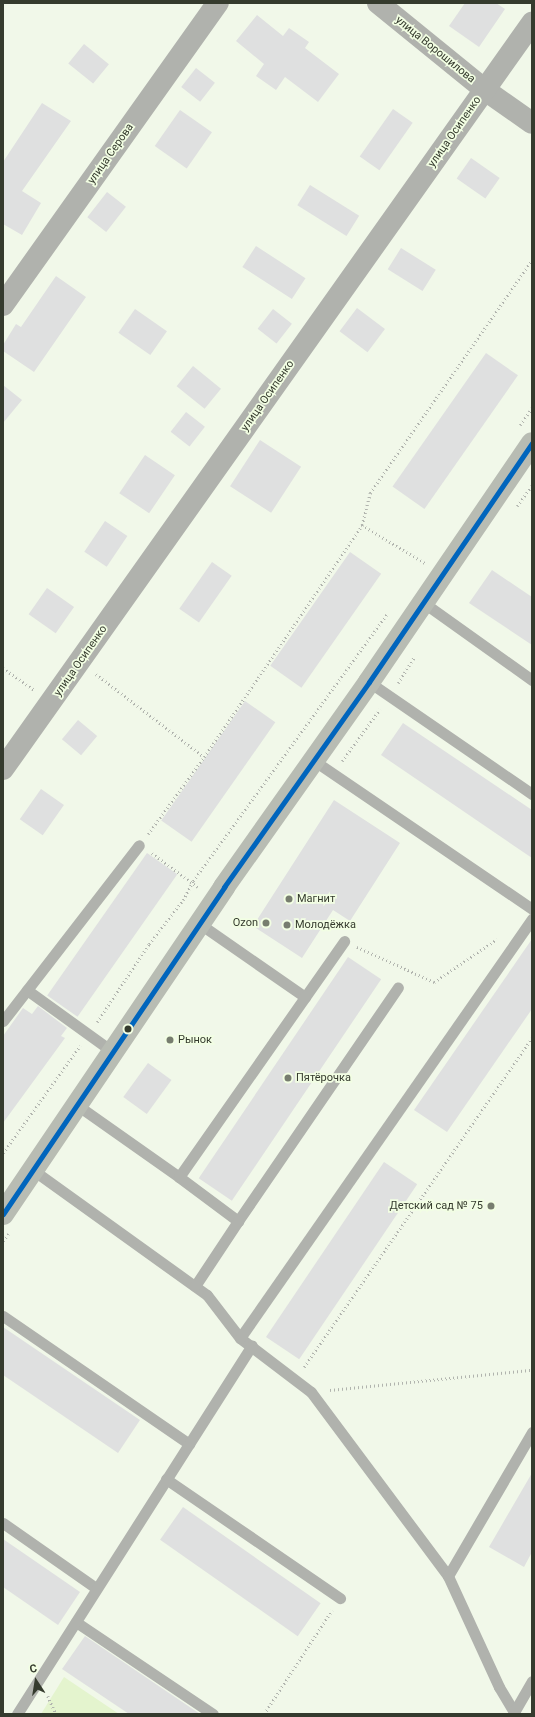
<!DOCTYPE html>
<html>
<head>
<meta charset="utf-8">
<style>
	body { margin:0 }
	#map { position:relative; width:535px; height:1717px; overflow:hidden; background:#f1f8e9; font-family:Roboto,sans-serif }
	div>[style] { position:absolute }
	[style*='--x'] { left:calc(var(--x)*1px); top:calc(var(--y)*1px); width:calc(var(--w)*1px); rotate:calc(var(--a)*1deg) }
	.green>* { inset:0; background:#e4f4ce }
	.building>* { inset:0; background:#dfe0e0; transform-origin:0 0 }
	.path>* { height:2.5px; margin-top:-1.25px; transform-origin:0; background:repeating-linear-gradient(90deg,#b1b4ae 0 1px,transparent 0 4px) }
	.service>* { height:11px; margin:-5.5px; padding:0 5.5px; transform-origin:5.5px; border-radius:5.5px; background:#b0b2ad }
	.minor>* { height:22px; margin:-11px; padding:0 11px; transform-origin:11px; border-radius:11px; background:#b0b2ad }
	.secondary>* { height:22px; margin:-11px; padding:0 11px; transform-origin:11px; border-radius:11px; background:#b8bcb3 }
	.bus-1>* { height:5px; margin:-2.5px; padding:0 2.5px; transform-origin:2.5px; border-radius:2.5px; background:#0065bd }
	.dots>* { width:11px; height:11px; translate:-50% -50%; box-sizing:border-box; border:2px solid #f2fee3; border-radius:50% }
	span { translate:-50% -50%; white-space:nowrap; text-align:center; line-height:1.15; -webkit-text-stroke:3.5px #f2fee3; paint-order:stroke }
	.street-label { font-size:11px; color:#353b2e }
	.poi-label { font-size:11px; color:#353b2e }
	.left { translate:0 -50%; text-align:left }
	.right { translate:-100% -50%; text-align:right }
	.frame { position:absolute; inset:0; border:4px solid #353b2e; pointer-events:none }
	.north { position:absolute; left:16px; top:1661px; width:40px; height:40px; -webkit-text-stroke:3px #f2fee3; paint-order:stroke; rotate:348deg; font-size:11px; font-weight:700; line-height:16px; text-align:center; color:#353b2e }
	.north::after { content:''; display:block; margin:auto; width:14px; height:18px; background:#353b2e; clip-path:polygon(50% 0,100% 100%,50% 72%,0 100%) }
</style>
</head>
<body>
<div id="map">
	<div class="green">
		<i style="clip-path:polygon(64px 1677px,119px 1714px,41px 1714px)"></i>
	</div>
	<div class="building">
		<i style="clip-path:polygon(465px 3px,496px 3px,505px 9px,479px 47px,449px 26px)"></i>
		<i style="clip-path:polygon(257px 15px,283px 36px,289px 28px,309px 42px,305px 48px,339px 74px,318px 102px,285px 77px,276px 90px,256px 76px,264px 64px,236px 41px)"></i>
		<i style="left:84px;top:44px;width:32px;height:25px;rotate:39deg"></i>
		<i style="left:196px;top:68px;width:24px;height:24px;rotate:38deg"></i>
		<i style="clip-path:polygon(42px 103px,71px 121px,22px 191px,41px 203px,22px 235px,3px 224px,3px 162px)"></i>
		<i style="left:393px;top:109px;width:24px;height:58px;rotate:35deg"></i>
		<i style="left:180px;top:110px;width:39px;height:44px;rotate:35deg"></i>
		<i style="left:471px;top:158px;width:35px;height:25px;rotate:35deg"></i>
		<i style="left:310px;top:185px;width:58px;height:24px;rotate:32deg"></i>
		<i style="left:107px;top:192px;width:24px;height:32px;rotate:38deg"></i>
		<i style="left:256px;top:246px;width:59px;height:25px;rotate:33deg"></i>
		<i style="left:401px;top:248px;width:41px;height:25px;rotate:32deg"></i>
		<i style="clip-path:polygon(56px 276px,86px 297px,34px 372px,3px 351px,3px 345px,16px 324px,21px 327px)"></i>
		<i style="left:357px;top:308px;width:35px;height:29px;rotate:37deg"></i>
		<i style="left:135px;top:309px;width:39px;height:29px;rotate:35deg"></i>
		<i style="left:273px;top:309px;width:24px;height:25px;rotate:38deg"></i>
		<i style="left:486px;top:353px;width:39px;height:163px;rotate:35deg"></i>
		<i style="left:193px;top:366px;width:36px;height:26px;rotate:39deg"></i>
		<i style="clip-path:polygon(3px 385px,22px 400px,3px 423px)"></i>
		<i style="left:186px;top:412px;width:24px;height:25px;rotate:38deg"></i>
		<i style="left:260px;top:440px;width:49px;height:55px;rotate:33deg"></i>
		<i style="left:145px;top:455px;width:36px;height:46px;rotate:34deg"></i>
		<i style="left:105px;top:521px;width:27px;height:37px;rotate:34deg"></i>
		<i style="left:350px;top:552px;width:38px;height:139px;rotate:35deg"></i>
		<i style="left:212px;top:562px;width:24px;height:57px;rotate:35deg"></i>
		<i style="clip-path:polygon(492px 570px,532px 597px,532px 645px,469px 603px)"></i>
		<i style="left:47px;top:588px;width:33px;height:32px;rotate:35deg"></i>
		<i style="left:245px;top:701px;width:37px;height:146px;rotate:35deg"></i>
		<i style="left:78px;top:720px;width:25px;height:25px;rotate:40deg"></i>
		<i style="clip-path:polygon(403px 723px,532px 810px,532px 858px,381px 755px)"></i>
		<i style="left:41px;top:789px;width:28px;height:37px;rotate:35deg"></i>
		<i style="clip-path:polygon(334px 800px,400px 843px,350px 921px,333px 910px,302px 958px,253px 926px)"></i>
		<i style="left:147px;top:853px;width:37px;height:174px;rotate:35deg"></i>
		<i style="clip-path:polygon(532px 939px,532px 1009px,447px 1132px,414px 1110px)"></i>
		<i style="left:348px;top:957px;width:40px;height:267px;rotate:34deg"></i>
		<i style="clip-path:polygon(38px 1006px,67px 1028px,61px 1036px,65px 1038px,3px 1123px,3px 1036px,23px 1008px,32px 1014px)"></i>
		<i style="left:148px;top:1063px;width:29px;height:42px;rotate:36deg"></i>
		<i style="left:384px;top:1162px;width:40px;height:211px;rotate:34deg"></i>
		<i style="clip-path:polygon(3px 1327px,140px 1420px,118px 1453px,3px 1375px)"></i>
		<i style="clip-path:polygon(532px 1473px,532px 1552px,524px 1567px,489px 1547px)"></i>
		<i style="left:183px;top:1507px;width:168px;height:40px;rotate:35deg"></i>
		<i style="clip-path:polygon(3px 1539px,80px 1592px,58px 1625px,3px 1587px)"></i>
		<i style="clip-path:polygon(85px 1636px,200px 1714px,129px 1714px,62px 1669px)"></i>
	</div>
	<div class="path">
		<i style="--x:520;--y:425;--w:21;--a:-55"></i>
		<i style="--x:517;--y:506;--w:26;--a:-54"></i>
		<i style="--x:362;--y:525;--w:74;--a:31.1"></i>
		<i style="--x:3;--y:668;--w:38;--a:35"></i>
		<i style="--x:96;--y:674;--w:136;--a:37.5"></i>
		<i style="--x:398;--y:683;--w:31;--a:-58"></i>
		<i style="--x:342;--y:761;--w:64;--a:-53.8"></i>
		<i style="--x:148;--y:834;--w:95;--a:-54"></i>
		<i style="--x:204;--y:757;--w:281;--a:-55.7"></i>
		<i style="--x:362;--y:525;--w:33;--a:-76"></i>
		<i style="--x:370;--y:493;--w:284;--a:-55.2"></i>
		<i style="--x:152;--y:853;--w:57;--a:36.5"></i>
		<i style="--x:357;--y:947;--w:85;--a:24.4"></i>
		<i style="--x:434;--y:982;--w:76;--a:-34.3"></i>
		<i style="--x:97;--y:1022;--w:94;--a:-56.3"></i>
		<i style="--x:149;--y:944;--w:56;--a:-52.3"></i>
		<i style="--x:183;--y:900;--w:21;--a:-62"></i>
		<i style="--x:193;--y:881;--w:331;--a:-54"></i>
		<i style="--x:3;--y:1153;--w:132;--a:-54.3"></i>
		<i style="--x:3;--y:1241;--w:9;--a:-54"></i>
		<i style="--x:304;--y:1367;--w:400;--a:-55.3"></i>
		<i style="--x:330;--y:1390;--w:203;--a:-5.7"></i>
		<i style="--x:48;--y:1696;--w:20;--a:66"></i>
		<i style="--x:264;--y:1714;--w:124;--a:-56.8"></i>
	</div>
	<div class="service">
		<i style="--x:424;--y:603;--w:133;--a:35.5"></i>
		<i style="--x:369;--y:682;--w:198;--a:34.5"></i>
		<i style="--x:313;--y:760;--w:265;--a:34.2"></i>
		<i style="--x:200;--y:924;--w:128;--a:34.8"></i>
		<i style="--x:27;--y:990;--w:106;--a:35.8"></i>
		<i style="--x:3;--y:1021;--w:222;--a:-52.3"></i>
		<i style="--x:77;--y:1105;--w:125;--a:35.2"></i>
		<i style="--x:179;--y:1177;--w:288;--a:-55"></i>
		<i style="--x:33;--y:1170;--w:214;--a:35.7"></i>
		<i style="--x:207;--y:1295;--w:54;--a:52.5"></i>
		<i style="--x:240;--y:1338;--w:89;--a:37.3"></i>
		<i style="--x:311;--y:1392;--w:229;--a:53.3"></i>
		<i style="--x:448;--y:1576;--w:122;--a:65.3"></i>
		<i style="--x:499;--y:1687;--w:31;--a:59"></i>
		<i style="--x:179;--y:1177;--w:74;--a:36.7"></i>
		<i style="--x:238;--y:1221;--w:283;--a:-55.6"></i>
		<i style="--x:195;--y:1286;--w:78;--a:-56.5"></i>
		<i style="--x:3;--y:1316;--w:226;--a:34.5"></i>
		<i style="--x:240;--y:1338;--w:511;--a:-55.13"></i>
		<i style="--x:166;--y:1479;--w:211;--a:34.4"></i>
		<i style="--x:3;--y:1523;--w:113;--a:35"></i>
		<i style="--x:448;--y:1576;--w:167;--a:-59.7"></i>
		<i style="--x:76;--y:1622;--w:165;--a:33.9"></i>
		<i style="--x:17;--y:1714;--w:437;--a:-57.5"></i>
		<i style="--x:513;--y:1714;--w:38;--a:-60"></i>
	</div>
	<div class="minor">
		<i style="--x:378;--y:3;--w:138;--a:39.1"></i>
		<i style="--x:485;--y:90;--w:57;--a:35.1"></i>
		<i style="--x:3;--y:305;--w:371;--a:-54.6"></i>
		<i style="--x:3;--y:769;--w:915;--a:-54.66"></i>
	</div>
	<div class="secondary">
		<i style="--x:3;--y:1214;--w:395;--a:-55.9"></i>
		<i style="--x:224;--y:887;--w:251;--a:-54.7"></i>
		<i style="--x:369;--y:682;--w:289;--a:-55.7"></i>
	</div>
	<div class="bus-1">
		<i style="--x:3;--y:1214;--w:395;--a:-55.9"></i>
		<i style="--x:224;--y:887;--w:251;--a:-54.7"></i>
		<i style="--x:369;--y:682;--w:289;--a:-55.7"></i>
	</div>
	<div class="dots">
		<i style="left:289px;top:899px;background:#777d6f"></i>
		<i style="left:266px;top:923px;background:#777d6f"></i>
		<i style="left:287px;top:925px;background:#777d6f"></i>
		<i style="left:128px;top:1029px;background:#353b2e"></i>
		<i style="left:170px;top:1040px;background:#777d6f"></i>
		<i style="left:288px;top:1078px;background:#777d6f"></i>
		<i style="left:491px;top:1206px;background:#777d6f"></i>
	</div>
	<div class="street-label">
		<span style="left:435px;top:50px;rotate:39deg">улица Ворошилова</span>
		<span style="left:455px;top:132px;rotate:-55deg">улица Осипенко</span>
		<span style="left:111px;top:154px;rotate:-55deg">улица Серова</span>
		<span style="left:268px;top:396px;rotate:-55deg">улица Осипенко</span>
		<span style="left:81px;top:661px;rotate:-55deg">улица Осипенко</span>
	</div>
	<div class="poi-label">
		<span class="left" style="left:297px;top:899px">Магнит</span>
		<span class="right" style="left:258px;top:923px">Ozon</span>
		<span class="left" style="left:295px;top:925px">Молодёжка</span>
		<span class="left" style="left:178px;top:1040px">Рынок</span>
		<span class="left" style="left:296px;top:1078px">Пятёрочка</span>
		<span class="right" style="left:483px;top:1206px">Детский сад № 75</span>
	</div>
	<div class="frame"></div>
	<div class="north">С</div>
</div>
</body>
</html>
